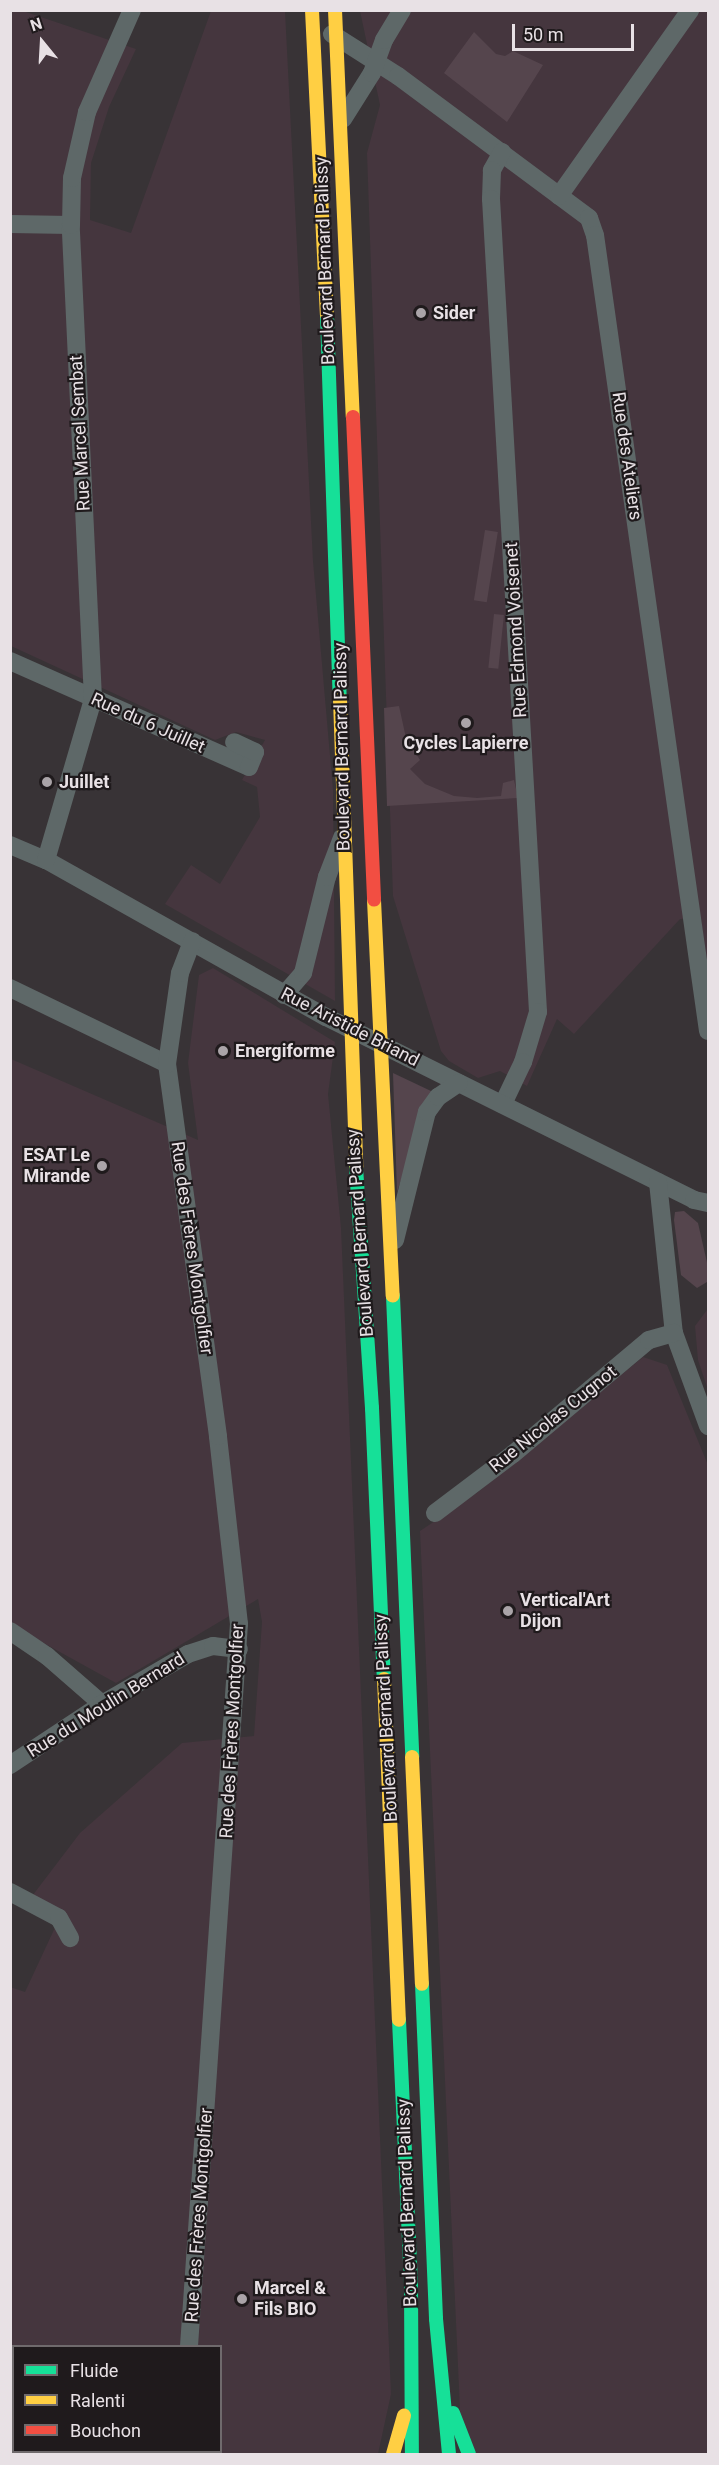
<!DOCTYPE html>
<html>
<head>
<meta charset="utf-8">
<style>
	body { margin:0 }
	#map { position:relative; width:719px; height:2465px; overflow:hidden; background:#383336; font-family:Roboto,sans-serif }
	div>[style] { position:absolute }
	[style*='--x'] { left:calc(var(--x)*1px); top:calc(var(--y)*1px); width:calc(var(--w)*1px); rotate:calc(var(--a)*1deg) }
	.built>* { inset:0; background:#45363e }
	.green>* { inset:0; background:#55454d; transform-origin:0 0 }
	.street>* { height:18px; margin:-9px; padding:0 9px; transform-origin:9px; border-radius:9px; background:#5e6868 }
	.fast>* { height:14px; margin:-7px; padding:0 7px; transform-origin:7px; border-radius:7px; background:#16e098 }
	.slow>* { height:14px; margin:-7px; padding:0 7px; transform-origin:7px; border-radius:7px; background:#ffcf43 }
	.jam>* { height:14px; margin:-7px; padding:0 7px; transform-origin:7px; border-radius:7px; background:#f24e42 }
	.dots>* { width:16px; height:16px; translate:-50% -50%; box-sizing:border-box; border:3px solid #1f1a1c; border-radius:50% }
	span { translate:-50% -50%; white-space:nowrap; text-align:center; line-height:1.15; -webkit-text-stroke:4.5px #1f1a1c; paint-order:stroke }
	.street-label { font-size:18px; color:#e8e1e5 }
	.poi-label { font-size:18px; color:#e8e1e5; font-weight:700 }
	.left { translate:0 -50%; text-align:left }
	.right { translate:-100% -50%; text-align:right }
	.frame { position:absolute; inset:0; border:12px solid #e8e1e5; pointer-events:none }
	.legend { position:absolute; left:12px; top:2345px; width:210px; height:108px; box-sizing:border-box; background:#1f1a1c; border:2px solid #6f6a6c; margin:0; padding:8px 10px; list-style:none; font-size:18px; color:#e8e1e5 }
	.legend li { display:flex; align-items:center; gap:12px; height:30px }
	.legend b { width:30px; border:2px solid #6f6a6c }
	.north { position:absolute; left:12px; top:12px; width:60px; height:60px; -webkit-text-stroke:4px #1f1a1c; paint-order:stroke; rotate:342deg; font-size:16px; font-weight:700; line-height:24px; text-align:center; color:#e8e1e5 }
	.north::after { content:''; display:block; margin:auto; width:21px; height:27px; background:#e8e1e5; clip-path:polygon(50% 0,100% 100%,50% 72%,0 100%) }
	.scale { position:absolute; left:512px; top:24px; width:122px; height:27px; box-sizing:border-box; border:3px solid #e8e1e5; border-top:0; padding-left:8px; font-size:18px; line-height:21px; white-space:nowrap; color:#e8e1e5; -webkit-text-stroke:4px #1f1a1c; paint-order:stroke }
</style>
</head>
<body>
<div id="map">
	<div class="built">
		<i style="clip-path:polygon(11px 11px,23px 11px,136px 49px,109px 107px,91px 163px,90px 220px,131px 233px,211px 11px,285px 11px,313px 561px,333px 790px,335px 1001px,165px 904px,191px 865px,220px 884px,260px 817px,257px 787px,242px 780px,265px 740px,236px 732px,215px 740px,11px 646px)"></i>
		<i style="clip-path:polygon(360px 11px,708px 11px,708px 977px,701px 918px,680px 919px,574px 1034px,557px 1019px,527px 1086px,500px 1071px,478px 1078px,449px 1061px,441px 1051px,393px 896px,367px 153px,380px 105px)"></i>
		<i style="clip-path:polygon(evenodd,213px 968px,335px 1042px,328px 1094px,341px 1228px,391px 2394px,378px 2454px,11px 2454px,10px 1987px,25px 1992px,58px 1921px,26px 1904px,80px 1833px,182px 1743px,254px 1736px,262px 1622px,258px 1599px,116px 1683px,11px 1625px,11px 1059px,198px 1140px,188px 1063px,199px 975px,213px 968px,14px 2346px,220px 2346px,220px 2452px,14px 2452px,14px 2346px)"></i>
		<i style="clip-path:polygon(707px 1310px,708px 1311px,708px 1390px,698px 1360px,695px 1326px)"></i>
		<i style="clip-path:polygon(643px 1357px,667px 1365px,708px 1465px,708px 2454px,462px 2454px,420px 1531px,478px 1492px)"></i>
	</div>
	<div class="green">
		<i style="clip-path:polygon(474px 32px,496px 54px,505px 56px,513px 51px,543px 65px,507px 122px,444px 73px)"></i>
		<i style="left:485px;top:530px;width:13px;height:71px;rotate:9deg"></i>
		<i style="left:494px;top:614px;width:10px;height:54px;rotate:6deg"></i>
		<i style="clip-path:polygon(399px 706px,406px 738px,420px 760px,410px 769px,425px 784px,454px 796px,477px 798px,501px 796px,503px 783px,514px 780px,518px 798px,387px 806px,384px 708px)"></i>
		<i style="clip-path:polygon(393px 1073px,431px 1091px,397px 1192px)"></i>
		<i style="clip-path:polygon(684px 1211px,698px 1223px,708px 1267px,707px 1282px,697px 1288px,681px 1275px,674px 1220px,675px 1212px)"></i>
	</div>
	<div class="street">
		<i style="--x:332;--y:34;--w:78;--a:32.5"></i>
		<i style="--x:398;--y:76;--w:238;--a:36.6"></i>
		<i style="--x:589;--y:218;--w:18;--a:71"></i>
		<i style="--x:595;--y:235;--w:804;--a:81.92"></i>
		<i style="--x:343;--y:119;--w:54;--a:-57.8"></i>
		<i style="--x:372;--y:73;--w:35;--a:-70"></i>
		<i style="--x:384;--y:40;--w:35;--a:-59"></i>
		<i style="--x:502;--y:152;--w:21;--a:119"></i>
		<i style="--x:492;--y:170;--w:29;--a:92"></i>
		<i style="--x:491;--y:199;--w:814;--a:86.69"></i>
		<i style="--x:538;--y:1012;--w:52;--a:106.7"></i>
		<i style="--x:523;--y:1062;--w:47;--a:115.5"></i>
		<i style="--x:559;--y:196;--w:228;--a:-54.8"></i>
		<i style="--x:10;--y:224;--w:61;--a:0.9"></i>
		<i style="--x:10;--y:661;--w:261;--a:23.9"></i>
		<i style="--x:249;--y:767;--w:16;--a:-68"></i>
		<i style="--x:255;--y:752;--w:23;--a:-155"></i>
		<i style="--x:10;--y:845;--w:39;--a:23"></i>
		<i style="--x:46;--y:860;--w:321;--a:29.3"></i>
		<i style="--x:326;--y:1017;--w:411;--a:26.4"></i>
		<i style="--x:694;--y:1200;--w:14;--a:12"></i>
		<i style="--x:46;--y:860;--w:168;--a:-73.7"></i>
		<i style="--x:93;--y:699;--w:475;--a:-92.7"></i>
		<i style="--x:71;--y:225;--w:47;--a:-88.8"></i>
		<i style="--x:72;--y:178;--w:68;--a:-77.2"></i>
		<i style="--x:87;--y:112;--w:111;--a:-66.2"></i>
		<i style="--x:10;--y:988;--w:174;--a:25.8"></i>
		<i style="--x:284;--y:995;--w:29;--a:-49"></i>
		<i style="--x:303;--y:973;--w:99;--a:-76"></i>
		<i style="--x:327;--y:877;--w:42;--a:-69"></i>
		<i style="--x:658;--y:1182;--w:152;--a:84"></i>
		<i style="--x:674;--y:1333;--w:99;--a:69.9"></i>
		<i style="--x:395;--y:1240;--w:132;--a:-76"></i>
		<i style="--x:427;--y:1112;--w:19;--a:-54"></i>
		<i style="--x:438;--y:1097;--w:25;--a:-34"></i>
		<i style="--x:435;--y:1513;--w:98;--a:-37.1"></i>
		<i style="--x:513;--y:1454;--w:177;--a:-40"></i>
		<i style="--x:649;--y:1340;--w:26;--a:-16"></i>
		<i style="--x:10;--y:1631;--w:45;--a:34"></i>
		<i style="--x:47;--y:1656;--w:73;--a:41.1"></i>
		<i style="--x:10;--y:1765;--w:110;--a:-33.5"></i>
		<i style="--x:102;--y:1704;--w:99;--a:-30.2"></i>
		<i style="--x:188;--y:1654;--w:26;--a:-18"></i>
		<i style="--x:213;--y:1646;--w:26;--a:7"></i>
		<i style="--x:10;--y:1892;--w:55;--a:28"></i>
		<i style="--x:59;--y:1918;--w:23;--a:61"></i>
		<i style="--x:189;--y:2346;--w:724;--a:-86.04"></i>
		<i style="--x:239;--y:1624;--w:189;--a:-96.4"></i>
		<i style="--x:218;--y:1436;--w:375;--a:-97.8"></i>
		<i style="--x:167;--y:1064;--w:92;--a:-81.9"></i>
		<i style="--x:180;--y:973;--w:34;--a:-69"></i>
		<i style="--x:181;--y:2454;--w:2;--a:-90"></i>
	</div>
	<div class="fast">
		<i style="--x:327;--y:315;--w:384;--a:88.1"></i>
		<i style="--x:356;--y:1167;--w:242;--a:86.2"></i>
		<i style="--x:372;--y:1408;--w:271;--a:87.5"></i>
		<i style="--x:393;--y:1296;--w:461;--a:87.6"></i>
		<i style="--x:422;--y:1984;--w:335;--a:87.6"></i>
		<i style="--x:436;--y:2319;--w:136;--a:84.5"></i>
		<i style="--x:399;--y:2020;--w:266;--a:87.4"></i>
		<i style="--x:411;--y:2286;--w:168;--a:89.7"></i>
		<i style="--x:453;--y:2413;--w:44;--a:68.7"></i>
	</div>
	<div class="slow">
		<i style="--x:312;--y:10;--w:305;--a:87.2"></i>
		<i style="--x:335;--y:10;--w:407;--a:87.5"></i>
		<i style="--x:340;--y:699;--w:468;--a:88"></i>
		<i style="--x:374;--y:900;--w:396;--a:87.3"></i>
		<i style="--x:384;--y:1679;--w:341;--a:87.5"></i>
		<i style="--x:412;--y:1757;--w:227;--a:87.5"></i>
		<i style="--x:393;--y:2454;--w:40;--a:-74"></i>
	</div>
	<div class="jam">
		<i style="--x:353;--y:417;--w:483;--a:87.5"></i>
	</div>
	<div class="dots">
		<i style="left:421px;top:313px;background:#aaa4a8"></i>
		<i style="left:466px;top:723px;background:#aaa4a8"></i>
		<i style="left:47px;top:782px;background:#aaa4a8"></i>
		<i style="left:223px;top:1051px;background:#aaa4a8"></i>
		<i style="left:102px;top:1166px;background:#aaa4a8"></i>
		<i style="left:508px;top:1611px;background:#aaa4a8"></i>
		<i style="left:242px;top:2299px;background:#aaa4a8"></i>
	</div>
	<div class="street-label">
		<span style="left:325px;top:261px;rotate:-92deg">Boulevard Bernard Palissy</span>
		<span style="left:80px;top:433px;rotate:-93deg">Rue Marcel Sembat</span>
		<span style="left:627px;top:456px;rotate:82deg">Rue des Ateliers</span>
		<span style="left:516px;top:630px;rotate:-93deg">Rue Edmond Voisenet</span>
		<span style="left:148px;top:723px;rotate:24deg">Rue du 6 Juillet</span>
		<span style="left:342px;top:747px;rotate:-91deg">Boulevard Bernard Palissy</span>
		<span style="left:350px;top:1027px;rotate:27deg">Rue Aristide Briand</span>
		<span style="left:360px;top:1233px;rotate:-94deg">Boulevard Bernard Palissy</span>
		<span style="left:192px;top:1248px;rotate:82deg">Rue des Frères Montgolfier</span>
		<span style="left:553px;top:1419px;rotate:-39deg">Rue Nicolas Cugnot</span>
		<span style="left:106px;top:1705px;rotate:-32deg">Rue du Moulin Bernard</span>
		<span style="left:386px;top:1718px;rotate:-93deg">Boulevard Bernard Palissy</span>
		<span style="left:232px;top:1731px;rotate:-87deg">Rue des Frères Montgolfier</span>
		<span style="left:407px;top:2203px;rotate:-92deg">Boulevard Bernard Palissy</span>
		<span style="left:199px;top:2215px;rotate:-86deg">Rue des Frères Montgolfier</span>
	</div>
	<div class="poi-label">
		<span class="left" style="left:433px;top:313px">Sider</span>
		<span style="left:466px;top:743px">Cycles Lapierre</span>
		<span class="left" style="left:59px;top:782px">Juillet</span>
		<span class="left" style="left:235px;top:1051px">Energiforme</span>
		<span class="right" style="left:90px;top:1166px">ESAT Le<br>Mirande</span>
		<span class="left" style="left:520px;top:1611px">Vertical'Art<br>Dijon</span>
		<span class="left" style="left:254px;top:2299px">Marcel &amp;<br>Fils BIO</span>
	</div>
	<div class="frame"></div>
	<ul class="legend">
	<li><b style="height:8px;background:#16e098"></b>Fluide</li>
	<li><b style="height:8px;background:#ffcf43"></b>Ralenti</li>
	<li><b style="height:8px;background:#f24e42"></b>Bouchon</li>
	</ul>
	<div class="north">N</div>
	<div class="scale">50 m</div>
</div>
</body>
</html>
